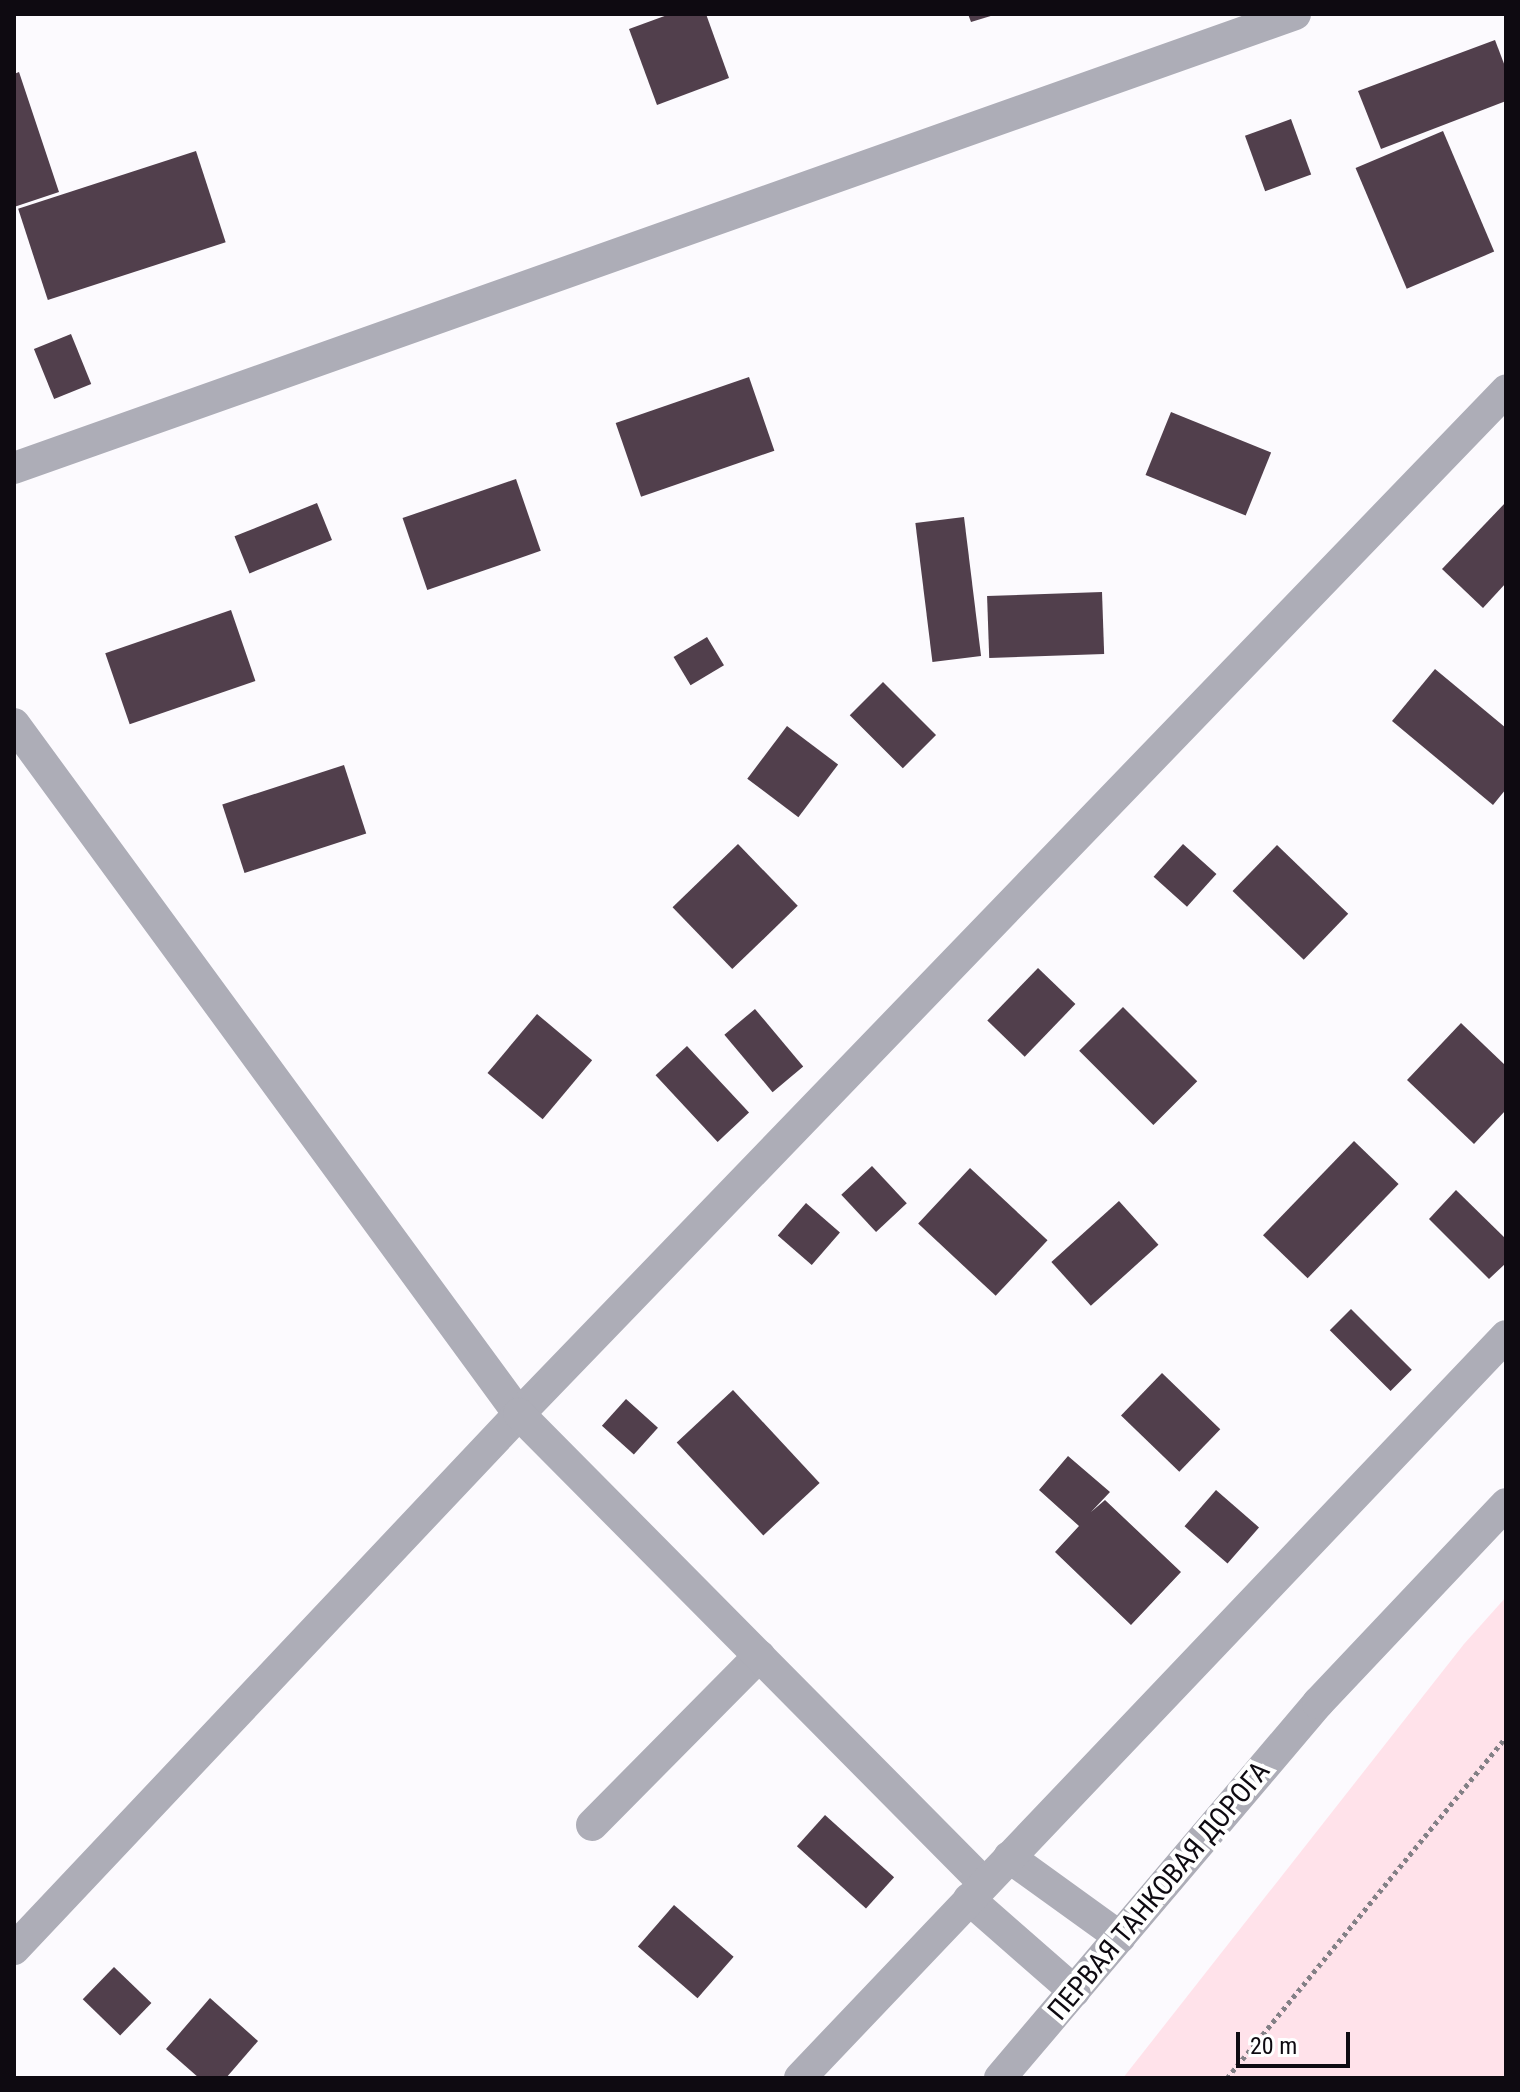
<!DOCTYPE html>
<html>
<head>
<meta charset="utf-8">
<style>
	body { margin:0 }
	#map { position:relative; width:1520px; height:2092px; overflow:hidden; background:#fcfafe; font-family:"Roboto Condensed",sans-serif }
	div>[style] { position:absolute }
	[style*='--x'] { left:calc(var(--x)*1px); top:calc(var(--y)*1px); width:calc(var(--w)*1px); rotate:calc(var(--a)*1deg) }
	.green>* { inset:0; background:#ffe2ea }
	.building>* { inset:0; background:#513f4c; transform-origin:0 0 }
	.path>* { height:5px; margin-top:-2.5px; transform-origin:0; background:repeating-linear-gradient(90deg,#838086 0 4px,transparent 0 8px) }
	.street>* { height:32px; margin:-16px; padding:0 16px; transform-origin:16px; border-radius:16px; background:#adadb7 }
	span { translate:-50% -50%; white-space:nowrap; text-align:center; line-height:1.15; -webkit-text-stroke:8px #fff; paint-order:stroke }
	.street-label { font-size:28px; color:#0e0a11 }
	.frame { position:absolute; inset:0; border:16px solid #0e0a11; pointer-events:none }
	.scale { position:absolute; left:1236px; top:2032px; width:114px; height:36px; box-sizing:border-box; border:4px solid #0e0a11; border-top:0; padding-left:10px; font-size:24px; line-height:28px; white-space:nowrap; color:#0e0a11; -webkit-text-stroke:6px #fff; paint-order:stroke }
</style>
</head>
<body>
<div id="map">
	<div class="green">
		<i style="clip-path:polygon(1506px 1597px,1506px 2078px,1123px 2078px,1464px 1644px)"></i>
	</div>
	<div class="building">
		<i style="clip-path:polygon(670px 14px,706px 14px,729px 78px,657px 105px,629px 29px)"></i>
		<i style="clip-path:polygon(968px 14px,994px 14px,994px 15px,971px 22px)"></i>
		<i style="clip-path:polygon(1495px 40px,1506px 69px,1506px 101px,1381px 149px,1358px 91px)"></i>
		<i style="clip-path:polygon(19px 72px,59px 192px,14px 207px,14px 74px)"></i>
		<i style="left:1291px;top:119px;width:59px;height:49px;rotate:70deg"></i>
		<i style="left:1443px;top:131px;width:131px;height:95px;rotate:67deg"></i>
		<i style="left:196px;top:151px;width:96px;height:187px;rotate:72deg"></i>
		<i style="left:71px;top:334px;width:54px;height:40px;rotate:68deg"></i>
		<i style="left:749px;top:377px;width:78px;height:141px;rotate:71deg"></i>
		<i style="left:1171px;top:412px;width:108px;height:68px;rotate:22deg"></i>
		<i style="left:516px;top:479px;width:76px;height:120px;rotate:71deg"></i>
		<i style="clip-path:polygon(1506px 502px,1506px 583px,1483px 608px,1442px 569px)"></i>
		<i style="left:317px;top:503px;width:40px;height:89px;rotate:68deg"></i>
		<i style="left:964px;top:517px;width:140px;height:49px;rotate:83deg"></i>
		<i style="left:1102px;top:592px;width:62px;height:115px;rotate:88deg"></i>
		<i style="left:231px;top:610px;width:75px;height:133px;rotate:71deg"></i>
		<i style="left:707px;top:637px;width:33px;height:39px;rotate:59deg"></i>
		<i style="clip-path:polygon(1435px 669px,1506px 728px,1506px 789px,1493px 805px,1392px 721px)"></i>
		<i style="left:883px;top:682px;width:75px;height:47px;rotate:45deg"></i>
		<i style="left:787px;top:726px;width:64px;height:66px;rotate:37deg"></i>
		<i style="left:344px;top:765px;width:72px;height:128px;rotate:72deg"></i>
		<i style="left:738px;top:844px;width:86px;height:91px;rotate:46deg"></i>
		<i style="left:1183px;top:844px;width:45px;height:44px;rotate:42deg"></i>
		<i style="left:1277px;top:845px;width:99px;height:64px;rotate:44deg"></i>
		<i style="left:1038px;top:968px;width:52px;height:73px;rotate:44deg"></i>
		<i style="left:1123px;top:1007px;width:105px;height:62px;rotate:45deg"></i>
		<i style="left:755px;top:1009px;width:75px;height:40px;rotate:50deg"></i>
		<i style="left:537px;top:1014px;width:72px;height:77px;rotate:40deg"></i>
		<i style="clip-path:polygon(1461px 1023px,1506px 1066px,1506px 1110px,1474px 1144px,1407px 1080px)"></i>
		<i style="left:687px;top:1046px;width:91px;height:43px;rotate:47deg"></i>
		<i style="left:1354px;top:1141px;width:62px;height:131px;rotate:44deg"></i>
		<i style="left:872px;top:1166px;width:51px;height:42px;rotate:47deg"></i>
		<i style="left:970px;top:1168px;width:106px;height:76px;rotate:43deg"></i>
		<i style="clip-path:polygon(1456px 1190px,1506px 1239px,1506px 1263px,1489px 1279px,1429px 1219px)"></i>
		<i style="left:1119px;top:1201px;width:59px;height:91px;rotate:48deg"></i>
		<i style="left:806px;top:1203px;width:45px;height:43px;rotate:41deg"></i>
		<i style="left:1351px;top:1309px;width:86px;height:30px;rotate:45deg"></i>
		<i style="left:1162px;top:1373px;width:81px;height:59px;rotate:44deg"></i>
		<i style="left:733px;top:1390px;width:127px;height:77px;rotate:47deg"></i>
		<i style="left:626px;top:1399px;width:43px;height:36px;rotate:42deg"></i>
		<i style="clip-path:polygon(1068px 1456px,1110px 1492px,1091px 1512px,1105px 1500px,1181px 1572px,1131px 1625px,1055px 1552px,1079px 1526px,1039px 1490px)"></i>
		<i style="left:1216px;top:1490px;width:57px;height:48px;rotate:41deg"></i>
		<i style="left:825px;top:1815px;width:93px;height:42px;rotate:42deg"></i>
		<i style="left:674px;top:1905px;width:79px;height:55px;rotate:41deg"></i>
		<i style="left:114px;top:1967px;width:52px;height:45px;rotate:44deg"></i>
		<i style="clip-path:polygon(210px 1998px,258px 2041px,226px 2078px,199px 2078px,166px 2049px)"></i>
	</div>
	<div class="path">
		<i style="--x:1227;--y:2078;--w:441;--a:-50.7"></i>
	</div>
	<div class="street">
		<i style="--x:14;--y:468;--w:1359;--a:-19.51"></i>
		<i style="--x:14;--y:724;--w:855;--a:53.8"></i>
		<i style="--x:519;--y:1414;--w:1422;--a:-46.03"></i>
		<i style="--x:592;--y:1825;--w:238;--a:-45.3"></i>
		<i style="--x:1009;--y:1857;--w:137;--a:35.8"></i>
		<i style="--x:969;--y:1899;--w:140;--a:41.2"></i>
		<i style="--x:14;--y:1949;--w:736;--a:-46.65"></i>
		<i style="--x:519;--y:1414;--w:660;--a:45.25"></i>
		<i style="--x:800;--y:2078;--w:1024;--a:-46.42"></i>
		<i style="--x:1000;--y:2078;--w:492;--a:-49.7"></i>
		<i style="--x:1318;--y:1703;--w:274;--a:-46.6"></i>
	</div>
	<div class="street-label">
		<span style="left:1159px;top:1891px;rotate:-50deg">ПЕРВАЯ ТАНКОВАЯ ДОРОГА</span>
	</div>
	<div class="frame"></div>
	<div class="scale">20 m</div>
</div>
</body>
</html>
